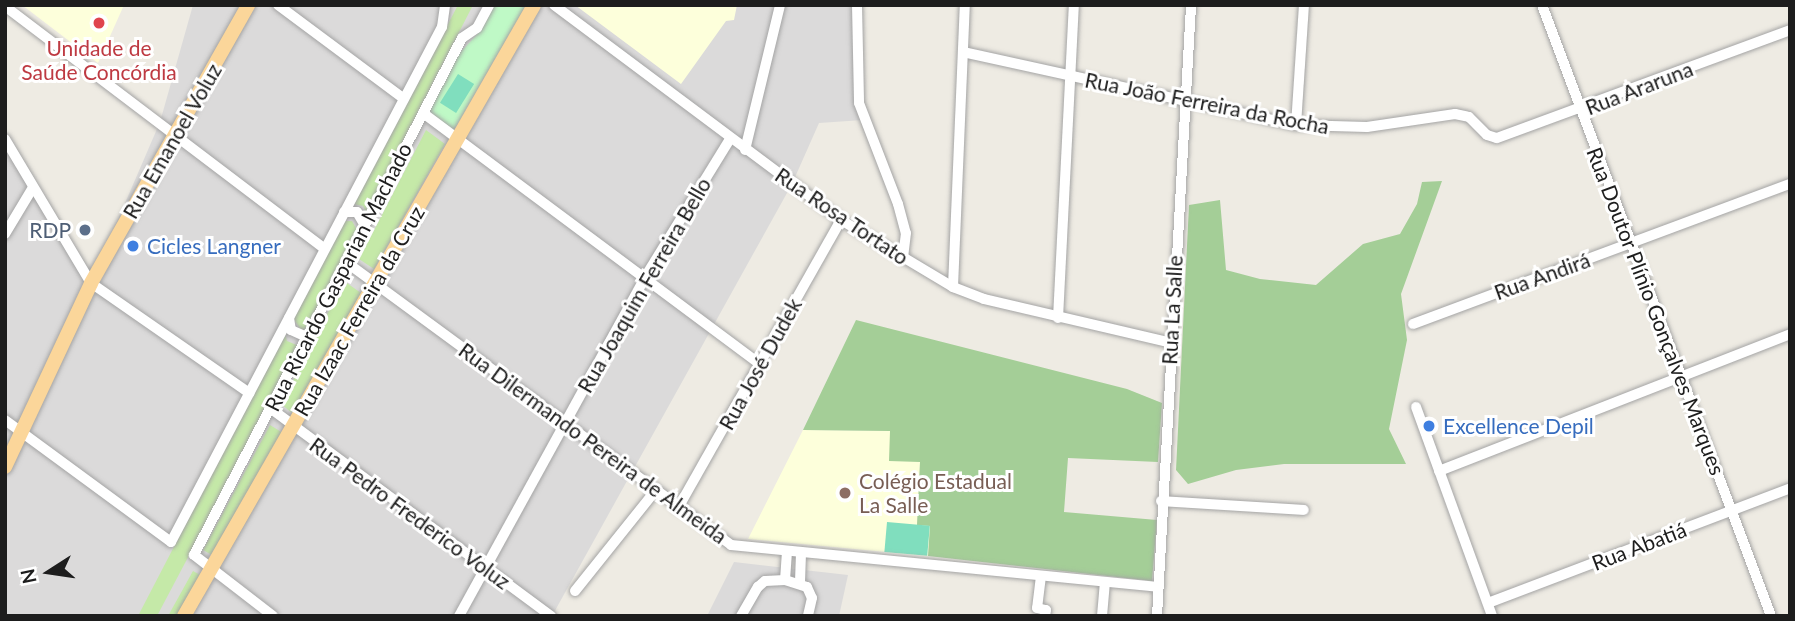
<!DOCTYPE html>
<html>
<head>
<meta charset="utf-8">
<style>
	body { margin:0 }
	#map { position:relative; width:1795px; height:621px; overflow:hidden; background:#eeebe3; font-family:Lato,sans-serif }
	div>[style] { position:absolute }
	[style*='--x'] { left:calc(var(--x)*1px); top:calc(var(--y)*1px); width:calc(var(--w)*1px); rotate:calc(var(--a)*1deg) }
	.residential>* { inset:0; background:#dbdada }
	.education>* { inset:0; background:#fdffdb }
	.grass>* { inset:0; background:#c5e9a8; transform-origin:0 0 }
	.forest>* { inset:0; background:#a4ce97 }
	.park>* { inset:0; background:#bff9c6 }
	.pitch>* { inset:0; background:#80debe; transform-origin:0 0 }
	.roads { filter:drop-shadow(0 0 2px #a4a4a4) drop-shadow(0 0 2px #a4a4a4) }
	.minor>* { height:10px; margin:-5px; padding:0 5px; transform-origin:5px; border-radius:5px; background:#fff }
	.major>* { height:14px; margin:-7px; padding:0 7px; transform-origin:7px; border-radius:7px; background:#fbd69a }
	.dots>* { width:19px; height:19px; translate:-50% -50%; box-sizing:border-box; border:4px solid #fff; border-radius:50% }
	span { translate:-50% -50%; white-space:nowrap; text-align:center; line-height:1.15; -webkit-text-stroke:6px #fff; paint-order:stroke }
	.health-label { font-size:21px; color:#be3a42 }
	.street-label { font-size:21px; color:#1d1d1d }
	.service-label { font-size:21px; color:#4e5e75 }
	.right { translate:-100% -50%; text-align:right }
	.shop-label { font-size:21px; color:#366cbe }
	.left { translate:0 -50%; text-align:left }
	.education-label { font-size:21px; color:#785e54 }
	.frame { position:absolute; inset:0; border:7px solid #1d1d1d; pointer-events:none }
	.north { position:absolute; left:14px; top:537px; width:70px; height:70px; -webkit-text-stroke:5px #fff; paint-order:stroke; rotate:258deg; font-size:19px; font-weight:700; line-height:28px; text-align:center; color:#1d1d1d }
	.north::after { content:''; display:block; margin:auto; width:24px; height:32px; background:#1d1d1d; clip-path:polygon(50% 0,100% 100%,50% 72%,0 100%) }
</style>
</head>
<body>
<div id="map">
	<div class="residential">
		<i style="clip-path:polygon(193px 5px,857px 5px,863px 120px,819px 123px,792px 184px,552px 616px,5px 616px,5px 139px,91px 282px,160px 122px)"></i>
		<i style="clip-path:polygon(734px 562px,848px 575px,839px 616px,707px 616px)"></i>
	</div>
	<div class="education">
		<i style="clip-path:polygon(22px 5px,124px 5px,98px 63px)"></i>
		<i style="clip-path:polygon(575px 5px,737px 5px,734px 20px,726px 21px,681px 84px)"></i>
		<i style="clip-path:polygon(803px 430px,890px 431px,920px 462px,917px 524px,930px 526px,928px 556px,748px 539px)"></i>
	</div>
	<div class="grass">
		<i style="clip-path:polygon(458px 5px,473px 5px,366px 213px,363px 206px,353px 204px)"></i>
		<i style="clip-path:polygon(426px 130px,445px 144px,374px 269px,359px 259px)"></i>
		<i style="clip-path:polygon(344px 221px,352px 221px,357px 230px,305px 330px,301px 330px,293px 318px)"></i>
		<i style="clip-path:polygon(344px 281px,361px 293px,292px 413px,281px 404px)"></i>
		<i style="clip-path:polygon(285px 333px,287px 341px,299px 346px,185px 563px,157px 616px,138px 616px)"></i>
		<i style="clip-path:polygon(270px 425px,283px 433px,212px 555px,203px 550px)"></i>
		<i style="left:193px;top:571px;width:10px;height:52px;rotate:29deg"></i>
	</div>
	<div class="forest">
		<i style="clip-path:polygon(1442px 181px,1401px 294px,1407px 340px,1389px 429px,1406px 464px,1284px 464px,1236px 470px,1188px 484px,1176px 470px,1189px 205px,1220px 200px,1226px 270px,1260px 279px,1316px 285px,1363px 244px,1400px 234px,1417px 204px,1422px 182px)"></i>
		<i style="clip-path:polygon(856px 320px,1127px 389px,1162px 403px,1158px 462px,1068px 458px,1064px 512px,1157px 520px,1152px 581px,928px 556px,930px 526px,917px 525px,920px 462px,889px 461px,890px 431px,803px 430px)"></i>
	</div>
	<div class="park">
		<i style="clip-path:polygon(494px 5px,526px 5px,454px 130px,428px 112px,456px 57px,482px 29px)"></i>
	</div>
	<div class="pitch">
		<i style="left:458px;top:74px;width:19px;height:34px;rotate:32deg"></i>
		<i style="left:887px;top:522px;width:43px;height:30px;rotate:5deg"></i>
	</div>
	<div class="roads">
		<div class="minor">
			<i style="--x:278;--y:5;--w:157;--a:36.7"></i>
			<i style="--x:554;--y:5;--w:359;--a:36.8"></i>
			<i style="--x:841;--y:220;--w:131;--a:30.9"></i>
			<i style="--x:953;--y:287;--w:33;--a:21"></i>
			<i style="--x:984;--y:299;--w:192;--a:13.2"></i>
			<i style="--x:857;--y:5;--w:98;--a:88.8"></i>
			<i style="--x:859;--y:103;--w:108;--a:68.9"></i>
			<i style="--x:898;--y:204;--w:30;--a:75"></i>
			<i style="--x:906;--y:233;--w:26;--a:97"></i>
			<i style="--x:1542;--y:5;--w:653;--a:69.45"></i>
			<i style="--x:6;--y:7;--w:400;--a:37.2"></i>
			<i style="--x:963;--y:52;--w:341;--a:12.4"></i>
			<i style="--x:1296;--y:125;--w:71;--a:1.6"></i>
			<i style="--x:1367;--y:127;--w:89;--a:-8.4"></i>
			<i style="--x:1455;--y:114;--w:14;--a:12"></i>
			<i style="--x:1469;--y:117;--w:25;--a:45"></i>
			<i style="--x:1487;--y:135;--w:10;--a:17"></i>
			<i style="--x:1497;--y:138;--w:312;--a:-20.2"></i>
			<i style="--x:423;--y:113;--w:420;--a:36.7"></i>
			<i style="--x:1296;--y:125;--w:120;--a:-86.2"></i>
			<i style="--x:5;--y:139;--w:168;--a:59.2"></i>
			<i style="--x:91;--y:283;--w:193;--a:34.8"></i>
			<i style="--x:745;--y:150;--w:149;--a:-76.4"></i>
			<i style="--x:344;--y:212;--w:13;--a:0"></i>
			<i style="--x:357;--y:212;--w:16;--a:60"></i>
			<i style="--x:5;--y:234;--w:52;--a:-59"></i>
			<i style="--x:346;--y:262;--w:478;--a:36.3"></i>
			<i style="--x:731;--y:545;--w:429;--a:5.6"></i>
			<i style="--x:953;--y:287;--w:282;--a:-87.6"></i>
			<i style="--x:289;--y:318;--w:12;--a:81"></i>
			<i style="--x:291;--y:330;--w:17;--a:24"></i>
			<i style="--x:1058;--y:318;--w:313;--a:-87.1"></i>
			<i style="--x:1413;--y:324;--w:402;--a:-20.4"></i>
			<i style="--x:1416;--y:407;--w:222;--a:70"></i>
			<i style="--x:270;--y:408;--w:350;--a:36.5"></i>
			<i style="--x:5;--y:420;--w:206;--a:36.3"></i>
			<i style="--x:171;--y:542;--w:582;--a:-62.25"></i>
			<i style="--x:442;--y:27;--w:22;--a:-82"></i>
			<i style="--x:1439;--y:471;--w:377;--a:-21.3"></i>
			<i style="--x:1161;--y:501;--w:143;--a:3.6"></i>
			<i style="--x:678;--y:508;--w:331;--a:-60.5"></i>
			<i style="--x:1041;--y:576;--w:32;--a:97"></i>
			<i style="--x:1037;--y:608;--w:9;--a:13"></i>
			<i style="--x:1046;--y:610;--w:6;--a:99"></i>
			<i style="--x:785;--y:580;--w:28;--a:-86"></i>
			<i style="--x:800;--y:582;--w:29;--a:-88"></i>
			<i style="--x:575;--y:591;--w:128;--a:-51.3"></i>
			<i style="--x:1488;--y:603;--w:323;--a:-20.8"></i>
			<i style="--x:273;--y:616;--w:100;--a:-142.3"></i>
			<i style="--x:194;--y:555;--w:582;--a:-62.6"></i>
			<i style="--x:462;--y:38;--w:18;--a:-34"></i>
			<i style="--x:477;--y:28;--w:26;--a:-62"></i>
			<i style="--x:459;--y:616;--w:387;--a:-61.2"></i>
			<i style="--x:645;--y:277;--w:162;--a:-58.4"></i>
			<i style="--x:741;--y:616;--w:34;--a:-60"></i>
			<i style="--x:758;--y:587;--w:9;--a:-41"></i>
			<i style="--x:765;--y:581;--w:20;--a:-3"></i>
			<i style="--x:785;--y:580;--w:23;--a:18"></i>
			<i style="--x:807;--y:587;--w:12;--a:66"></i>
			<i style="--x:812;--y:598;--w:18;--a:103"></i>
			<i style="--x:1102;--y:616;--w:34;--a:-85"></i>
			<i style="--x:1157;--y:616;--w:612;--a:-86.81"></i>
		</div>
		<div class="major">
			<i style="--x:5;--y:467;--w:203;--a:-64.9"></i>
			<i style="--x:91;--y:283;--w:319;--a:-60.5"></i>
			<i style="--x:184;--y:616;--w:704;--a:-60.19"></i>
		</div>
	</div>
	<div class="dots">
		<i style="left:99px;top:23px;background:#e0444e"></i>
		<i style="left:85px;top:230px;background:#5c6f8a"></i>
		<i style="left:133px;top:246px;background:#3f7fe0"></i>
		<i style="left:1429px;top:426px;background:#3f7fe0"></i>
		<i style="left:845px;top:493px;background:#8d6e63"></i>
	</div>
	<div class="health-label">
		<span style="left:99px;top:60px">Unidade de<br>Saúde Concórdia</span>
	</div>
	<div class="street-label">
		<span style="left:1639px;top:88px;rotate:-21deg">Rua Araruna</span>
		<span style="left:1207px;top:103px;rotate:11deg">Rua João Ferreira da Rocha</span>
		<span style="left:172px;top:141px;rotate:-60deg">Rua Emanoel Voluz</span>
		<span style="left:842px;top:216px;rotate:34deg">Rua Rosa Tortato</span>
		<span style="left:1542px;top:276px;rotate:-20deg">Rua Andirá</span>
		<span style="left:338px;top:277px;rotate:-63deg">Rua Ricardo Gasparian Machado</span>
		<span style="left:644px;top:285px;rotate:-60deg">Rua Joaquim Ferreira Bello</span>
		<span style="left:1172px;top:310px;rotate:-87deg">Rua La Salle</span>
		<span style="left:359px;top:311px;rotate:-60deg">Rua Izaac Ferreira da Cruz</span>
		<span style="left:1656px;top:311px;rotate:69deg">Rua Doutor Plínio Gonçalves Marques</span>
		<span style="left:760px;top:364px;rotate:-61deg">Rua José Dudek</span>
		<span style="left:593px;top:443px;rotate:36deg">Rua Dilermando Pereira de Almeida</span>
		<span style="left:410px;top:513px;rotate:36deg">Rua Pedro Frederico Voluz</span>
		<span style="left:1639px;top:546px;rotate:-21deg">Rua Abatiá</span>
	</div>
	<div class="service-label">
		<span class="right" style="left:71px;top:230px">RDP</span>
	</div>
	<div class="shop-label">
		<span class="left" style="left:147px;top:246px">Cicles Langner</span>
		<span class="left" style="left:1443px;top:426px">Excellence Depil</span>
	</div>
	<div class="education-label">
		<span class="left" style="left:859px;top:493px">Colégio Estadual<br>La Salle</span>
	</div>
	<div class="frame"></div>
	<div class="north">N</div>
</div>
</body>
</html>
